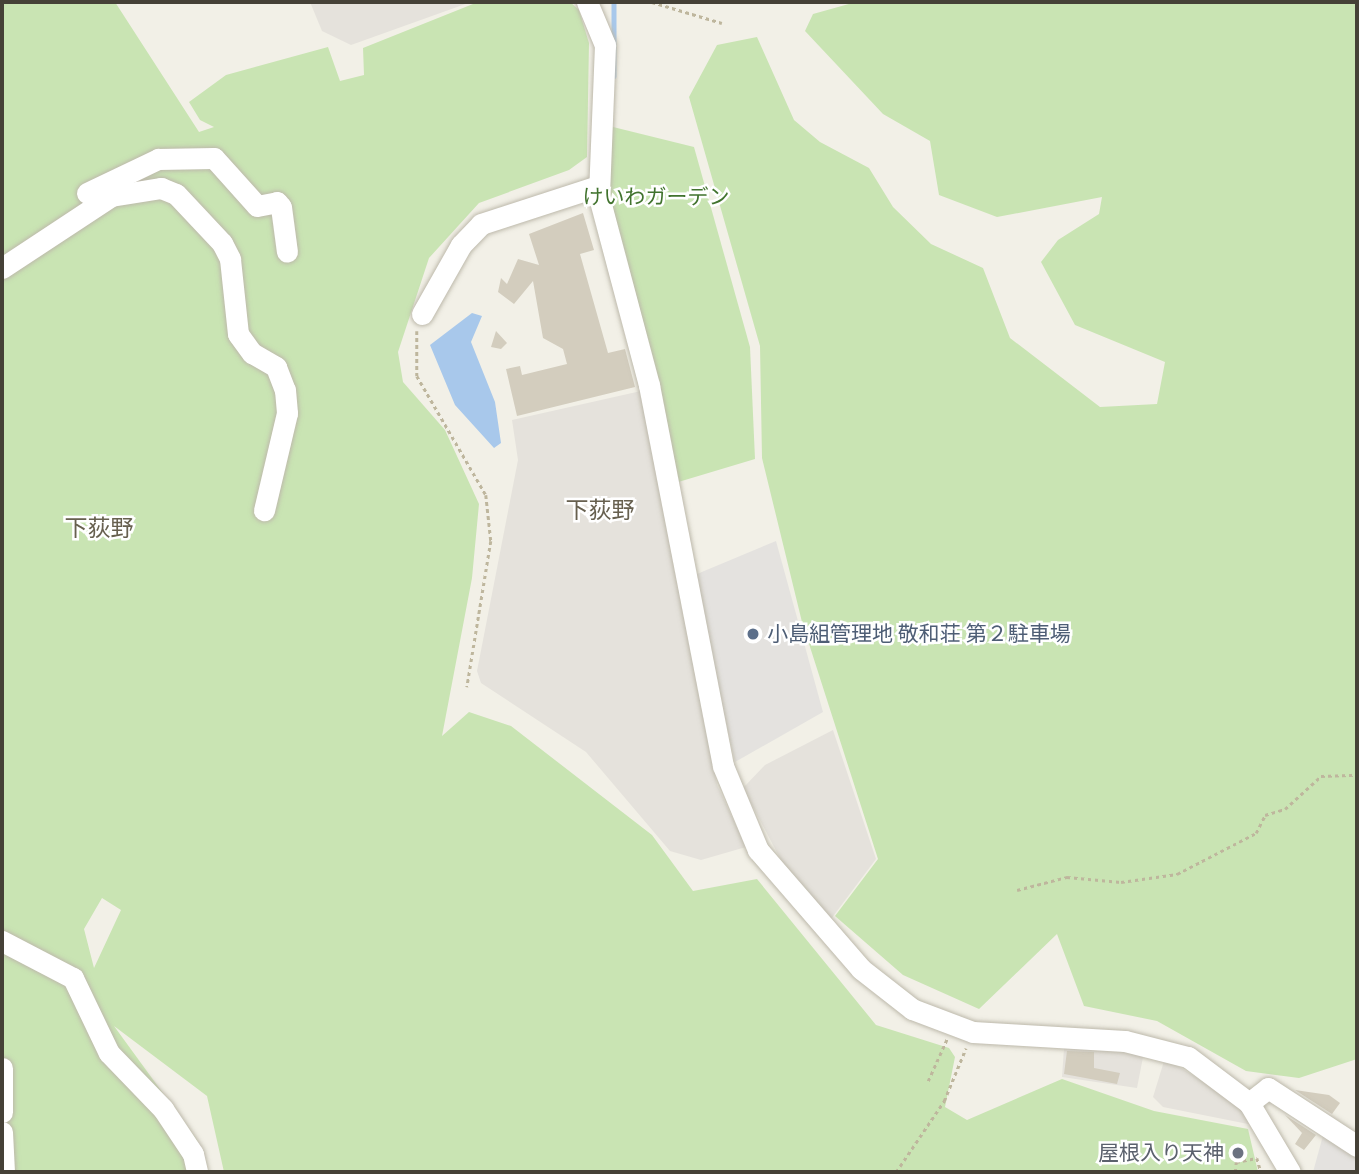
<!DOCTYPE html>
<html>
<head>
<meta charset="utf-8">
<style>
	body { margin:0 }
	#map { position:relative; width:1359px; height:1174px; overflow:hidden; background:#f2f0e7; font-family:"Roboto Condensed","Noto Sans JP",sans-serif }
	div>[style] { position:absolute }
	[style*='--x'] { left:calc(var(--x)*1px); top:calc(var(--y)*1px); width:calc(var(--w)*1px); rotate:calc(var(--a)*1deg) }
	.industrial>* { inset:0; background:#e5e2dc }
	.green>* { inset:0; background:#c9e4b3 }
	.parking>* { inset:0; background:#e4e2df }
	.water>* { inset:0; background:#a8c8eb }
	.stream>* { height:4.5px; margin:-2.25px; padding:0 2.25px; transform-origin:2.25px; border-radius:2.25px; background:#a8c8eb }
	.building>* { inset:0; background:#d3cdbe }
	.path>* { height:2.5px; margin-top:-1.25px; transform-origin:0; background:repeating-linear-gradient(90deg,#beb69d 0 3.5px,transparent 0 7px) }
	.roads { filter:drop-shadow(0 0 2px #bdb9ab) drop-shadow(0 0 2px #bdb9ab) }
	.minor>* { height:21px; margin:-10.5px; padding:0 10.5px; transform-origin:10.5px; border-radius:10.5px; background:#fff }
	.dots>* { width:19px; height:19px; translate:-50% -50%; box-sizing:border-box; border:4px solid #fff; border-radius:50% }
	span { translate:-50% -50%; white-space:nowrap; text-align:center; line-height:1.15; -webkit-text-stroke:5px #fff; paint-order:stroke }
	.park-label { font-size:21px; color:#41732e }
	.service-label { font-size:21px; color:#4e5e75 }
	.left { translate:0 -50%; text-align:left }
	.worship-label { font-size:21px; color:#5b616d }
	.right { translate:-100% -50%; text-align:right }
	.neighbourhood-label { font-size:23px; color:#67604f }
	.frame { position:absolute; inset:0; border:4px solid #454137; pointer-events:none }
</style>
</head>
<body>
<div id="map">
	<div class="industrial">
		<i style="clip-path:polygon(310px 2px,471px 2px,351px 45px,322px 31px)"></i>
		<i style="clip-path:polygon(641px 391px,717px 785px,746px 847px,701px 860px,670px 851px,586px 752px,481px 683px,477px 671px,518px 460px,512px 420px)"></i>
		<i style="clip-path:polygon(833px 730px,876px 859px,831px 919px,782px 862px,743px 788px,765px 765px)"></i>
		<i style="clip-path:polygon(1064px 1048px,1144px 1052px,1137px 1088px,1062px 1077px)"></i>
		<i style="clip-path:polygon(1165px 1058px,1237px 1103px,1253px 1125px,1163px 1107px,1153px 1097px)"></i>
	</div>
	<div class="green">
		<i style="clip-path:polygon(evenodd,2px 2px,115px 2px,199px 132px,214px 127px,200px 120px,189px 102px,226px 75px,328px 47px,340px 81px,364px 75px,363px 48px,478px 2px,570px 2px,579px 10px,589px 43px,587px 157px,569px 170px,479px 203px,429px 258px,398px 352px,403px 382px,445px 430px,479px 504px,472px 578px,442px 736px,469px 712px,511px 726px,652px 835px,693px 891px,757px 879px,876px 1025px,949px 1048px,955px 1057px,945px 1107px,967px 1120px,1062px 1079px,1154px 1111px,1248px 1129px,1258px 1172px,224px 1172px,207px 1096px,114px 1026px,197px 1140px,206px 1172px,2px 1172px,2px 2px,102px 898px,121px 910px,94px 968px,84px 929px,102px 898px)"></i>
		<i style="clip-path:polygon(856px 2px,1357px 2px,1357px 1059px,1299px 1078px,1246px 1071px,1157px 1021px,1084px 1006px,1057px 934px,979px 1009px,903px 975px,835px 916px,878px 859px,802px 622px,762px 458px,760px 346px,689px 97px,717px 45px,757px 37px,794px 120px,820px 142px,869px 168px,893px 207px,931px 244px,983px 268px,1010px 338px,1100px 407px,1157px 404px,1165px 362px,1075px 325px,1041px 262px,1058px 240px,1099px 214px,1102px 197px,997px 217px,939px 195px,930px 141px,883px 114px,805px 31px,813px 14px)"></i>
		<i style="clip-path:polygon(609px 126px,694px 147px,750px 347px,755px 459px,675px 483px,606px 207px)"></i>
	</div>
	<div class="parking">
		<i style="clip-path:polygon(776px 541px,823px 712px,735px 762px,695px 590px,697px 574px)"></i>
		<i style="clip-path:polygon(1324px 1132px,1357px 1152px,1357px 1172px,1313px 1172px)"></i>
	</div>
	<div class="water">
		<i style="clip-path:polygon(472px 313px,482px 316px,471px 342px,495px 402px,501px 443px,494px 448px,455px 405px,430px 345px)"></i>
	</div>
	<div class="stream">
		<i style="--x:614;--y:2;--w:74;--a:90"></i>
	</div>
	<div class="building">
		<i style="clip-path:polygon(583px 213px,594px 250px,580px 254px,608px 353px,625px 349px,635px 387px,517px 416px,506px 369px,520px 366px,522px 375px,567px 364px,563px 349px,543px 338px,533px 281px,514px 304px,498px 292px,501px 278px,507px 284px,518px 259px,539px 265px,529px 234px)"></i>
		<i style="clip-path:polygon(496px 331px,507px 343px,501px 349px,491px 347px)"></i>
		<i style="clip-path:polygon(1067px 1051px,1094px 1052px,1094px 1068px,1120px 1073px,1117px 1084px,1064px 1074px)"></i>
		<i style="clip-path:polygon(1295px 1090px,1329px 1095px,1340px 1103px,1332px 1114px)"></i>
		<i style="clip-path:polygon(1285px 1115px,1316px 1135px,1304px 1150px,1295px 1144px,1302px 1133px)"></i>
	</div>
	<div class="path">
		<i style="--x:652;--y:2;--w:73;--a:16.7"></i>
		<i style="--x:417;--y:331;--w:45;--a:90"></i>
		<i style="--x:417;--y:376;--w:138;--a:59.9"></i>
		<i style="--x:486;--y:495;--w:46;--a:83.8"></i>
		<i style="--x:491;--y:541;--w:148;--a:99.3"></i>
		<i style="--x:1017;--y:890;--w:52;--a:-14.6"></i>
		<i style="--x:1067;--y:877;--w:54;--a:5.3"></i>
		<i style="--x:1121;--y:882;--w:57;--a:-8.1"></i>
		<i style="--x:1177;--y:874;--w:89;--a:-27.4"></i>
		<i style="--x:1256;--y:833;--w:20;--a:-63"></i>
		<i style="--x:1265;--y:815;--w:21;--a:-17"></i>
		<i style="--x:1285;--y:809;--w:49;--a:-42.5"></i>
		<i style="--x:1321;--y:776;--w:36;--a:-2"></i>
		<i style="--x:928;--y:1081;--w:46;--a:-65.7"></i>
		<i style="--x:896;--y:1172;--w:86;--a:-55.9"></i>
		<i style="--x:944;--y:1101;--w:57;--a:-67.5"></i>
		<i style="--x:1235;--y:1172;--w:10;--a:-84"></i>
		<i style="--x:1236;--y:1162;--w:21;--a:-11"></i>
		<i style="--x:1257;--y:1158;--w:15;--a:74"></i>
	</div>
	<div class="roads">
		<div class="minor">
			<i style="--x:587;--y:2;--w:47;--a:67.3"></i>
			<i style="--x:605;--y:45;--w:152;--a:92.3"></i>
			<i style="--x:599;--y:197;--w:195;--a:75.1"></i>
			<i style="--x:649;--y:385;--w:388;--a:79"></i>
			<i style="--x:723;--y:766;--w:91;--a:67.4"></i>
			<i style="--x:758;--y:850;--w:157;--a:49.1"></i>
			<i style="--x:861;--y:969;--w:65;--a:38.1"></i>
			<i style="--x:912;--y:1009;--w:65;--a:20.7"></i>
			<i style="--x:973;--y:1032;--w:152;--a:3.4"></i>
			<i style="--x:1125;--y:1041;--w:65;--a:14.3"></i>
			<i style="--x:1188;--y:1057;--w:76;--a:37"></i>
			<i style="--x:1249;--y:1103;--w:80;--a:59.3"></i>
			<i style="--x:87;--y:193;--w:79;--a:-25.6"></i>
			<i style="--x:158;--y:159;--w:56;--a:-1"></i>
			<i style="--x:214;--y:158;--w:64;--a:48.1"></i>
			<i style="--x:257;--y:206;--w:20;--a:-11"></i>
			<i style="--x:277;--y:202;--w:6;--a:51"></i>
			<i style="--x:281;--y:207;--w:45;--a:82.4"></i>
			<i style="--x:2;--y:268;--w:131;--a:-33.4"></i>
			<i style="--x:111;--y:196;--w:51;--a:-9.1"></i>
			<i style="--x:161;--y:188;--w:16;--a:22"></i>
			<i style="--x:176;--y:194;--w:67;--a:46.8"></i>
			<i style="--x:222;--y:243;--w:18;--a:63"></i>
			<i style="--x:230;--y:259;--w:75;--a:83.9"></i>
			<i style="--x:238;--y:334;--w:24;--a:54"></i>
			<i style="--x:252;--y:353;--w:28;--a:30"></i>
			<i style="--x:276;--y:367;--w:25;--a:69"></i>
			<i style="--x:285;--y:390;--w:23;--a:85"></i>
			<i style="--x:287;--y:413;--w:100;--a:103.3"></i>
			<i style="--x:422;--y:314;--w:79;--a:-60.5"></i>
			<i style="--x:461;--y:245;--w:29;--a:-46"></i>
			<i style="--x:481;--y:224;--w:123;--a:-18"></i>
			<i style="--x:2;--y:941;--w:80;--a:27.5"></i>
			<i style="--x:73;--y:978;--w:83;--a:64.4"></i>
			<i style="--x:109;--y:1053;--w:78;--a:46"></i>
			<i style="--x:163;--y:1109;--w:54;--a:56.3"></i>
			<i style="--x:193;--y:1154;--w:18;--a:77"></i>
			<i style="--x:2;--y:1068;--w:44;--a:90"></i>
			<i style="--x:1249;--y:1103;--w:24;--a:-38"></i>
			<i style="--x:1268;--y:1088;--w:106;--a:33.1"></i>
			<i style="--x:2;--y:1132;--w:40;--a:87.1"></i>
		</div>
	</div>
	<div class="dots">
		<i style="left:753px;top:634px;background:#5c6f8a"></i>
		<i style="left:1238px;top:1153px;background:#6b7280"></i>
	</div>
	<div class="park-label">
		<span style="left:656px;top:197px">けいわガーデン</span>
	</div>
	<div class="service-label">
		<span class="left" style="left:767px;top:634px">小島組管理地 敬和荘 第２駐車場</span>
	</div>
	<div class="worship-label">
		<span class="right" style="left:1224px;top:1153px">屋根入り天神</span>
	</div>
	<div class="neighbourhood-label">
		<span style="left:600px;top:511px">下荻野</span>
		<span style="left:99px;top:529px">下荻野</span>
	</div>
	<div class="frame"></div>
</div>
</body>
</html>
